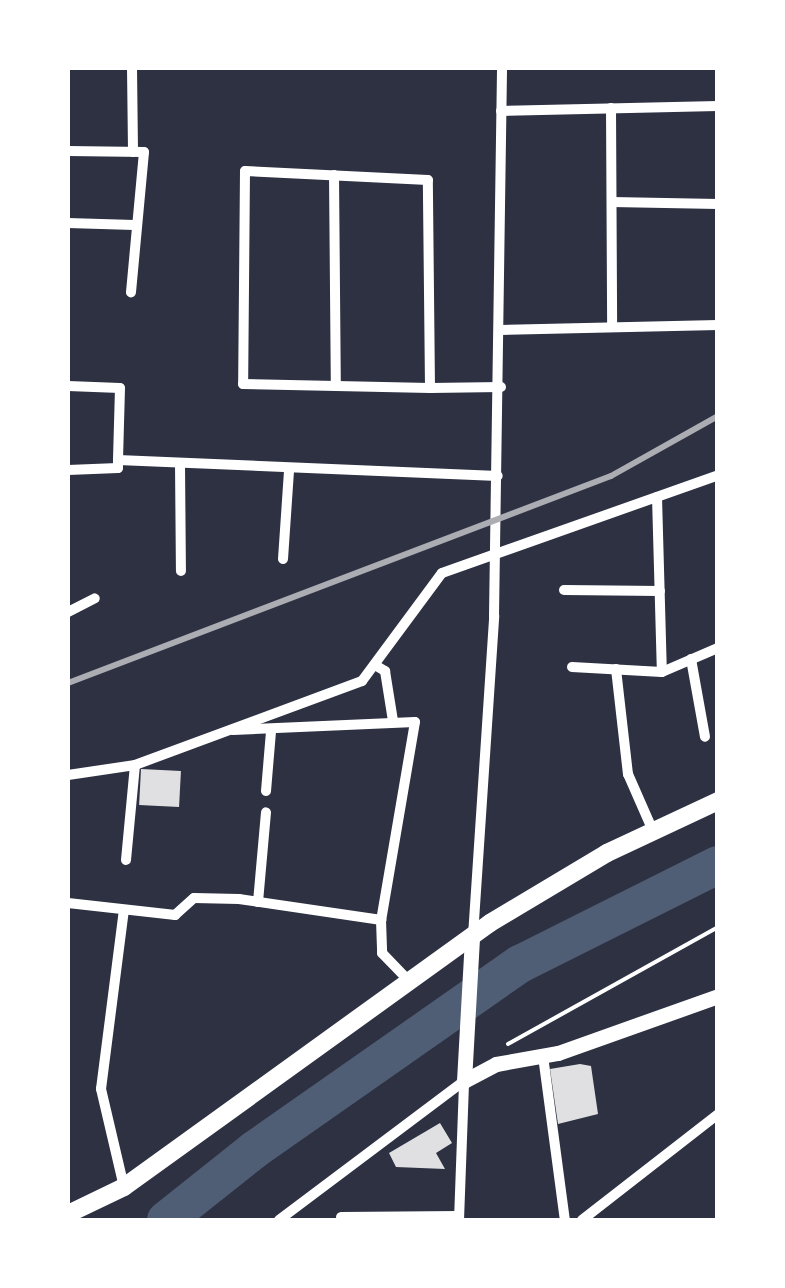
<!DOCTYPE html>
<html>
<head>
<meta charset="utf-8">
<style>
	body { margin:0 }
	#map { position:relative; width:785px; height:1288px; overflow:hidden; background:#2d3142; font-family:Merriweather,serif }
	div>[style] { position:absolute }
	[style*='--x'] { left:calc(var(--x)*1px); top:calc(var(--y)*1px); width:calc(var(--w)*1px); rotate:calc(var(--a)*1deg) }
	.river>* { height:38px; margin:-19px; padding:0 19px; transform-origin:19px; border-radius:19px; background:#4f5d75 }
	.building>* { inset:0; background:#e0e0e3; transform-origin:0 0 }
	.path>* { height:4px; margin:-2px; padding:0 2px; transform-origin:2px; border-radius:2px; background:#fff }
	.minor>* { height:10px; margin:-5px; padding:0 5px; transform-origin:5px; border-radius:5px; background:#fff }
	.tertiary>* { height:15px; margin:-7.5px; padding:0 7.5px; transform-origin:7.5px; border-radius:7.5px; background:#fff }
	.primary>* { height:18px; margin:-9px; padding:0 9px; transform-origin:9px; border-radius:9px; background:#fff }
	.rail>* { height:6px; margin:-3px; padding:0 3px; transform-origin:3px; border-radius:3px; background:#abadb3 }
	span { translate:-50% -50%; white-space:nowrap; text-align:center; line-height:1.15; -webkit-text-stroke:10px #fff; paint-order:stroke }
	.frame { position:absolute; inset:0; border:70px solid #fff; pointer-events:none }
</style>
</head>
<body>
<div id="map">
	<div class="river">
		<i style="--x:166;--y:1220;--w:112;--a:-38.5"></i>
		<i style="--x:254;--y:1150;--w:325;--a:-35"></i>
		<i style="--x:520;--y:964;--w:221;--a:-26.6"></i>
	</div>
	<div class="building">
		<i style="left:141px;top:769px;width:40px;height:36px;rotate:3deg"></i>
		<i style="clip-path:polygon(580px 1064px,591px 1066px,598px 1114px,558px 1124px,550px 1069px)"></i>
		<i style="clip-path:polygon(440px 1123px,452px 1143px,436px 1153px,445px 1169px,396px 1167px,389px 1153px)"></i>
	</div>
	<div class="path">
		<i style="--x:508;--y:1044;--w:240;--a:-29.1"></i>
	</div>
	<div class="minor">
		<i style="--x:132;--y:68;--w:84;--a:89.3"></i>
		<i style="--x:611;--y:108;--w:219;--a:89.7"></i>
		<i style="--x:501;--y:111;--w:217;--a:-1.3"></i>
		<i style="--x:68;--y:151;--w:76;--a:0.8"></i>
		<i style="--x:144;--y:152;--w:141;--a:95.3"></i>
		<i style="--x:334;--y:175;--w:211;--a:89.5"></i>
		<i style="--x:612;--y:202;--w:106;--a:1.1"></i>
		<i style="--x:68;--y:223;--w:66;--a:1.7"></i>
		<i style="--x:501;--y:330;--w:217;--a:-1.3"></i>
		<i style="--x:68;--y:386;--w:52;--a:2.2"></i>
		<i style="--x:120;--y:388;--w:72;--a:91.6"></i>
		<i style="--x:430;--y:388;--w:208;--a:-90.6"></i>
		<i style="--x:428;--y:180;--w:183;--a:-177.2"></i>
		<i style="--x:245;--y:171;--w:213;--a:90.5"></i>
		<i style="--x:243;--y:384;--w:187;--a:1.2"></i>
		<i style="--x:430;--y:388;--w:71;--a:-0.8"></i>
		<i style="--x:180;--y:464;--w:107;--a:89.5"></i>
		<i style="--x:68;--y:470;--w:50;--a:-2.3"></i>
		<i style="--x:118;--y:468;--w:8;--a:-90"></i>
		<i style="--x:118;--y:460;--w:380;--a:2.4"></i>
		<i style="--x:657;--y:497;--w:175;--a:88.4"></i>
		<i style="--x:283;--y:559;--w:88;--a:-86.1"></i>
		<i style="--x:564;--y:590;--w:96;--a:0.6"></i>
		<i style="--x:68;--y:612;--w:30;--a:-27"></i>
		<i style="--x:691;--y:659;--w:79;--a:79.8"></i>
		<i style="--x:375;--y:665;--w:12;--a:31"></i>
		<i style="--x:385;--y:671;--w:51;--a:80.9"></i>
		<i style="--x:572;--y:667;--w:90;--a:3.2"></i>
		<i style="--x:662;--y:672;--w:61;--a:-23.2"></i>
		<i style="--x:616;--y:669;--w:106;--a:83.5"></i>
		<i style="--x:628;--y:774;--w:62;--a:66.3"></i>
		<i style="--x:233;--y:730;--w:182;--a:-2.5"></i>
		<i style="--x:415;--y:722;--w:201;--a:99.7"></i>
		<i style="--x:68;--y:775;--w:68;--a:-8.5"></i>
		<i style="--x:266;--y:791;--w:59;--a:-85.2"></i>
		<i style="--x:126;--y:860;--w:95;--a:-84.6"></i>
		<i style="--x:135;--y:765;--w:242;--a:-20.3"></i>
		<i style="--x:362;--y:681;--w:134;--a:-53.5"></i>
		<i style="--x:442;--y:573;--w:293;--a:-19.5"></i>
		<i style="--x:258;--y:902;--w:90;--a:-84.9"></i>
		<i style="--x:68;--y:903;--w:108;--a:6.4"></i>
		<i style="--x:175;--y:915;--w:25;--a:-42"></i>
		<i style="--x:194;--y:898;--w:45;--a:1.3"></i>
		<i style="--x:239;--y:899;--w:144;--a:8.4"></i>
		<i style="--x:381;--y:920;--w:33;--a:88"></i>
		<i style="--x:382;--y:953;--w:36;--a:46"></i>
		<i style="--x:473;--y:936;--w:321;--a:-86.2"></i>
		<i style="--x:494;--y:616;--w:548;--a:-89.16"></i>
		<i style="--x:543;--y:1056;--w:165;--a:82.4"></i>
		<i style="--x:124;--y:1187;--w:101;--a:-103.2"></i>
		<i style="--x:101;--y:1089;--w:180;--a:-82.7"></i>
		<i style="--x:341;--y:1217;--w:118;--a:-0.5"></i>
		<i style="--x:279;--y:1220;--w:231;--a:-36.9"></i>
		<i style="--x:459;--y:1220;--w:139;--a:-87.9"></i>
		<i style="--x:582;--y:1220;--w:172;--a:-37.9"></i>
	</div>
	<div class="tertiary">
		<i style="--x:464;--y:1081;--w:36;--a:-28"></i>
		<i style="--x:496;--y:1064;--w:63;--a:-10.1"></i>
		<i style="--x:558;--y:1053;--w:170;--a:-19.6"></i>
		<i style="--x:464;--y:1081;--w:144;--a:-86.8"></i>
	</div>
	<div class="primary">
		<i style="--x:68;--y:1214;--w:62;--a:-25.7"></i>
		<i style="--x:124;--y:1187;--w:451;--a:-35.8"></i>
		<i style="--x:490;--y:923;--w:136;--a:-30.9"></i>
		<i style="--x:607;--y:853;--w:123;--a:-25.1"></i>
	</div>
	<div class="rail">
		<i style="--x:68;--y:683;--w:581;--a:-20.87"></i>
		<i style="--x:611;--y:476;--w:123;--a:-29.3"></i>
	</div>
	<div class="frame"></div>
</div>
</body>
</html>
